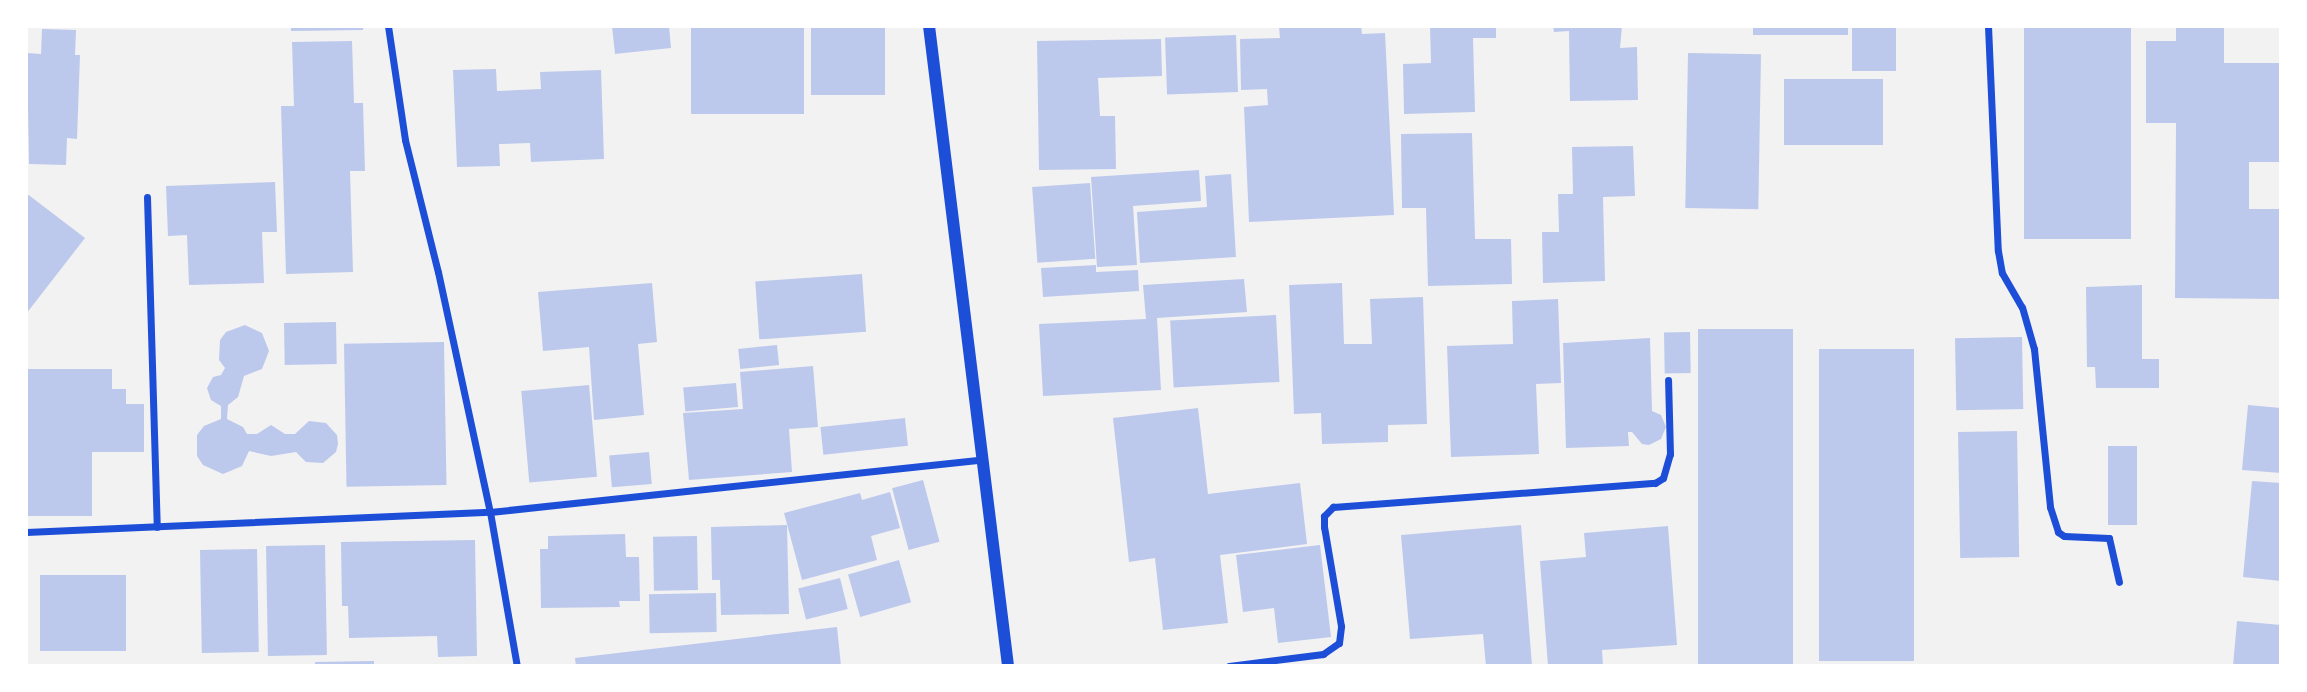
<!DOCTYPE html>
<html>
<head>
<meta charset="utf-8">
<style>
	body { margin:0 }
	#map { position:relative; width:2307px; height:692px; overflow:hidden; background:#f2f2f2; font-family:Ubuntu,sans-serif }
	div>[style] { position:absolute }
	[style*='--x'] { left:calc(var(--x)*1px); top:calc(var(--y)*1px); width:calc(var(--w)*1px); rotate:calc(var(--a)*1deg) }
	.building>* { inset:0; background:#bdc9ec; transform-origin:0 0 }
	.minor>* { height:7px; margin:-3.5px; padding:0 3.5px; transform-origin:3.5px; border-radius:3.5px; background:#1d4ed8 }
	.tertiary>* { height:12px; margin:-6px; padding:0 6px; transform-origin:6px; border-radius:6px; background:#1d4ed8 }
	span { translate:-50% -50%; white-space:nowrap; text-align:center; line-height:1.15; -webkit-text-stroke:5px #fff; paint-order:stroke }
	.frame { position:absolute; inset:0; border:28px solid #fff; pointer-events:none }
</style>
</head>
<body>
<div id="map">
	<div class="building">
		<i style="clip-path:polygon(291px 26px,363px 26px,363px 30px,291px 31px)"></i>
		<i style="clip-path:polygon(612px 26px,669px 26px,671px 48px,615px 54px)"></i>
		<i style="left:691px;top:26px;width:113px;height:88px"></i>
		<i style="left:811px;top:26px;width:74px;height:69px"></i>
		<i style="clip-path:polygon(1297px 26px,1361px 26px,1362px 34px,1385px 33px,1394px 215px,1249px 222px,1244px 107px,1268px 105px,1267px 89px,1241px 90px,1240px 39px,1280px 38px,1279px 27px)"></i>
		<i style="clip-path:polygon(1430px 26px,1496px 26px,1496px 38px,1473px 38px,1475px 112px,1404px 114px,1403px 64px,1431px 63px)"></i>
		<i style="clip-path:polygon(1553px 26px,1622px 26px,1620px 48px,1637px 47px,1638px 100px,1570px 101px,1569px 31px,1554px 32px)"></i>
		<i style="left:1753px;top:26px;width:95px;height:9px"></i>
		<i style="left:1852px;top:26px;width:44px;height:45px"></i>
		<i style="left:2024px;top:26px;width:107px;height:213px"></i>
		<i style="clip-path:polygon(2176px 26px,2224px 26px,2224px 63px,2281px 63px,2281px 162px,2249px 162px,2249px 209px,2281px 209px,2281px 299px,2175px 298px,2176px 123px,2146px 123px,2146px 41px,2176px 41px)"></i>
		<i style="clip-path:polygon(42px 29px,76px 30px,75px 55px,80px 55px,77px 139px,67px 138px,66px 165px,29px 164px,27px 53px,41px 54px)"></i>
		<i style="left:1236px;top:35px;width:57px;height:71px;rotate:88deg"></i>
		<i style="clip-path:polygon(1161px 39px,1162px 76px,1098px 78px,1100px 116px,1115px 116px,1116px 169px,1039px 170px,1037px 41px)"></i>
		<i style="clip-path:polygon(352px 41px,354px 103px,363px 103px,365px 171px,350px 171px,353px 272px,286px 274px,281px 106px,294px 106px,292px 42px)"></i>
		<i style="left:1688px;top:53px;width:73px;height:155px;rotate:1deg"></i>
		<i style="clip-path:polygon(496px 69px,497px 91px,541px 89px,540px 72px,601px 70px,604px 159px,531px 162px,530px 143px,499px 144px,500px 166px,457px 167px,453px 70px)"></i>
		<i style="left:1784px;top:79px;width:99px;height:66px"></i>
		<i style="clip-path:polygon(1472px 133px,1475px 239px,1511px 239px,1512px 284px,1428px 286px,1426px 208px,1402px 208px,1401px 134px)"></i>
		<i style="clip-path:polygon(1633px 146px,1635px 196px,1603px 197px,1605px 281px,1543px 283px,1542px 232px,1559px 232px,1558px 194px,1573px 194px,1572px 147px)"></i>
		<i style="clip-path:polygon(1199px 170px,1201px 201px,1133px 206px,1137px 265px,1097px 267px,1091px 177px)"></i>
		<i style="clip-path:polygon(1231px 174px,1236px 257px,1140px 263px,1137px 212px,1207px 207px,1205px 176px)"></i>
		<i style="clip-path:polygon(275px 182px,277px 232px,262px 232px,264px 283px,189px 285px,187px 235px,168px 236px,166px 186px)"></i>
		<i style="left:1090px;top:183px;width:76px;height:58px;rotate:86deg"></i>
		<i style="clip-path:polygon(26px 193px,85px 238px,26px 314px)"></i>
		<i style="clip-path:polygon(1096px 265px,1096px 272px,1138px 270px,1139px 291px,1043px 297px,1041px 268px)"></i>
		<i style="left:862px;top:274px;width:58px;height:107px;rotate:86deg"></i>
		<i style="clip-path:polygon(1244px 279px,1247px 312px,1157px 318px,1161px 390px,1043px 396px,1039px 324px,1146px 319px,1143px 285px)"></i>
		<i style="clip-path:polygon(652px 283px,657px 342px,638px 344px,644px 415px,594px 420px,589px 347px,543px 351px,538px 292px)"></i>
		<i style="clip-path:polygon(1342px 283px,1344px 344px,1372px 344px,1370px 299px,1423px 297px,1427px 424px,1388px 425px,1388px 442px,1322px 444px,1321px 413px,1294px 414px,1289px 285px)"></i>
		<i style="clip-path:polygon(2142px 285px,2142px 359px,2159px 359px,2159px 388px,2096px 388px,2095px 367px,2087px 367px,2086px 287px)"></i>
		<i style="clip-path:polygon(1558px 299px,1561px 383px,1536px 384px,1539px 454px,1451px 457px,1447px 346px,1513px 344px,1512px 301px)"></i>
		<i style="left:1276px;top:315px;width:67px;height:106px;rotate:87deg"></i>
		<i style="left:336px;top:322px;width:42px;height:52px;rotate:89deg"></i>
		<i style="clip-path:polygon(245px 325px,262px 333px,269px 351px,262px 369px,244px 376px,238px 397px,228px 405px,227px 419px,243px 427px,247px 434px,257px 434px,271px 425px,285px 434px,295px 434px,309px 421px,326px 423px,337px 435px,338px 444px,336px 452px,323px 463px,306px 462px,296px 452px,271px 456px,249px 451px,242px 466px,223px 474px,203px 465px,197px 456px,197px 435px,204px 426px,221px 419px,221px 406px,211px 400px,207px 388px,213px 377px,221px 375px,225px 368px,219px 360px,220px 340px,226px 332px)"></i>
		<i style="left:1698px;top:329px;width:95px;height:337px"></i>
		<i style="left:1690px;top:332px;width:41px;height:26px;rotate:89deg"></i>
		<i style="left:2022px;top:337px;width:72px;height:67px;rotate:89deg"></i>
		<i style="clip-path:polygon(1650px 338px,1652px 411px,1661px 415px,1666px 427px,1661px 439px,1649px 445px,1642px 444px,1632px 432px,1628px 432px,1629px 446px,1566px 448px,1563px 343px)"></i>
		<i style="left:444px;top:342px;width:143px;height:100px;rotate:89deg"></i>
		<i style="left:777px;top:345px;width:20px;height:39px;rotate:84deg"></i>
		<i style="left:1819px;top:349px;width:95px;height:312px"></i>
		<i style="clip-path:polygon(813px 366px,818px 427px,789px 429px,792px 472px,689px 480px,683px 413px,743px 409px,740px 372px)"></i>
		<i style="clip-path:polygon(26px 369px,112px 369px,112px 389px,126px 389px,126px 404px,144px 404px,144px 452px,92px 452px,92px 516px,26px 516px)"></i>
		<i style="left:736px;top:383px;width:24px;height:53px;rotate:85deg"></i>
		<i style="left:589px;top:385px;width:92px;height:68px;rotate:85deg"></i>
		<i style="clip-path:polygon(2248px 405px,2281px 408px,2281px 473px,2242px 470px)"></i>
		<i style="clip-path:polygon(1198px 408px,1208px 494px,1300px 483px,1307px 544px,1220px 555px,1228px 623px,1163px 630px,1155px 558px,1129px 562px,1113px 418px)"></i>
		<i style="left:905px;top:418px;width:28px;height:85px;rotate:84deg"></i>
		<i style="left:2017px;top:431px;width:126px;height:59px;rotate:89deg"></i>
		<i style="left:2108px;top:446px;width:29px;height:79px"></i>
		<i style="left:649px;top:452px;width:32px;height:40px;rotate:85deg"></i>
		<i style="left:923px;top:480px;width:64px;height:32px;rotate:75deg"></i>
		<i style="clip-path:polygon(2252px 481px,2281px 483px,2281px 581px,2243px 577px)"></i>
		<i style="clip-path:polygon(890px 492px,900px 528px,871px 536px,877px 560px,802px 580px,784px 513px,860px 493px,862px 500px)"></i>
		<i style="clip-path:polygon(787px 525px,789px 614px,721px 615px,720px 580px,712px 580px,711px 527px)"></i>
		<i style="clip-path:polygon(1521px 525px,1532px 666px,1486px 666px,1483px 634px,1410px 639px,1401px 535px)"></i>
		<i style="clip-path:polygon(1668px 526px,1677px 645px,1602px 650px,1603px 666px,1548px 666px,1540px 561px,1586px 557px,1584px 533px)"></i>
		<i style="clip-path:polygon(625px 534px,626px 557px,639px 557px,640px 601px,619px 601px,620px 607px,541px 608px,540px 549px,548px 549px,548px 536px)"></i>
		<i style="left:697px;top:536px;width:54px;height:44px;rotate:89deg"></i>
		<i style="clip-path:polygon(475px 540px,477px 656px,438px 657px,437px 636px,349px 638px,348px 606px,342px 606px,341px 542px)"></i>
		<i style="left:325px;top:545px;width:110px;height:59px;rotate:89deg"></i>
		<i style="clip-path:polygon(1320px 545px,1331px 637px,1278px 643px,1274px 608px,1243px 612px,1236px 555px)"></i>
		<i style="left:257px;top:549px;width:103px;height:57px;rotate:89deg"></i>
		<i style="left:899px;top:560px;width:44px;height:53px;rotate:74deg"></i>
		<i style="left:40px;top:575px;width:86px;height:76px"></i>
		<i style="left:840px;top:578px;width:32px;height:43px;rotate:76deg"></i>
		<i style="left:716px;top:593px;width:39px;height:67px;rotate:89deg"></i>
		<i style="clip-path:polygon(2237px 621px,2281px 625px,2281px 666px,2233px 666px)"></i>
		<i style="clip-path:polygon(837px 627px,841px 666px,576px 666px,575px 658px)"></i>
		<i style="clip-path:polygon(374px 661px,374px 666px,315px 666px,315px 662px)"></i>
	</div>
	<div class="minor">
		<i style="--x:388;--y:26;--w:115;--a:81.5"></i>
		<i style="--x:405;--y:140;--w:136;--a:76"></i>
		<i style="--x:438;--y:272;--w:246;--a:77.8"></i>
		<i style="--x:490;--y:512;--w:156;--a:80.1"></i>
		<i style="--x:1988;--y:26;--w:225;--a:87.5"></i>
		<i style="--x:1998;--y:251;--w:22;--a:80"></i>
		<i style="--x:2002;--y:273;--w:39;--a:60"></i>
		<i style="--x:2022;--y:307;--w:44;--a:74.1"></i>
		<i style="--x:2034;--y:349;--w:159;--a:84.2"></i>
		<i style="--x:2050;--y:507;--w:26;--a:72"></i>
		<i style="--x:2058;--y:532;--w:7;--a:34"></i>
		<i style="--x:2064;--y:536;--w:45;--a:2.5"></i>
		<i style="--x:2109;--y:538;--w:45;--a:77.2"></i>
		<i style="--x:147;--y:197;--w:330;--a:88.3"></i>
		<i style="--x:26;--y:532;--w:464;--a:-2.5"></i>
		<i style="--x:490;--y:512;--w:495;--a:-6.1"></i>
		<i style="--x:1229;--y:666;--w:95;--a:-7.3"></i>
		<i style="--x:1323;--y:654;--w:19;--a:-35"></i>
		<i style="--x:1339;--y:643;--w:17;--a:-83"></i>
		<i style="--x:1341;--y:626;--w:100;--a:-99.7"></i>
		<i style="--x:1324;--y:527;--w:11;--a:-90"></i>
		<i style="--x:1324;--y:516;--w:13;--a:-45"></i>
		<i style="--x:1333;--y:507;--w:323;--a:-4.3"></i>
		<i style="--x:1655;--y:483;--w:9;--a:-32"></i>
		<i style="--x:1663;--y:478;--w:25;--a:-74"></i>
		<i style="--x:1670;--y:454;--w:74;--a:-91.5"></i>
	</div>
	<div class="tertiary">
		<i style="--x:929;--y:26;--w:645;--a:82.96"></i>
	</div>
	<div class="frame"></div>
</div>
</body>
</html>
